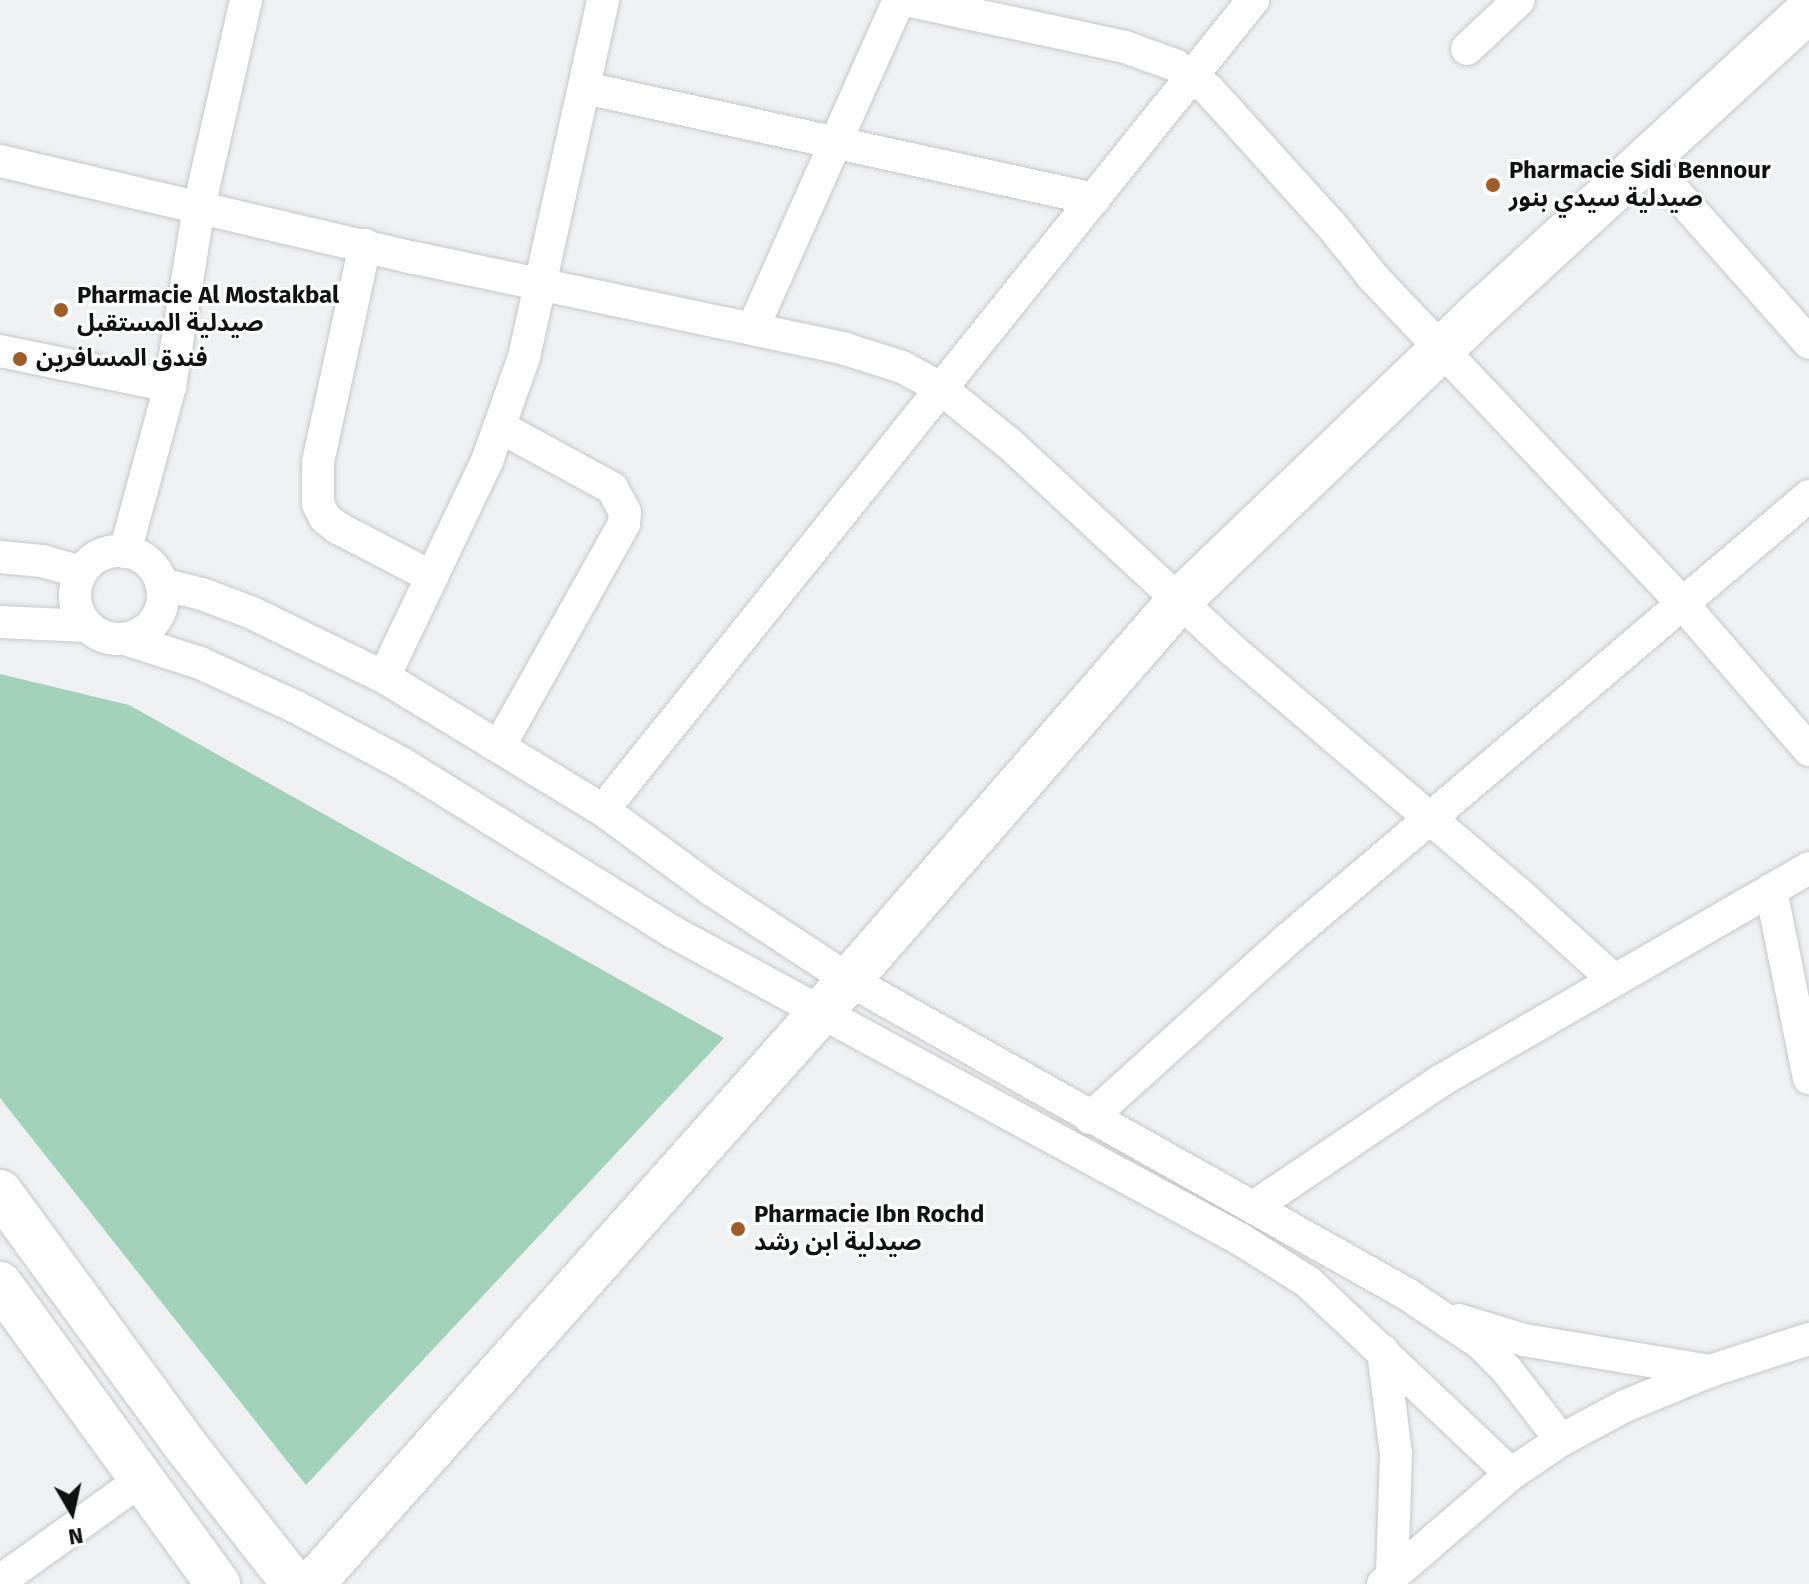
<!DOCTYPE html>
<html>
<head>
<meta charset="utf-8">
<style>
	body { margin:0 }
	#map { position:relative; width:1809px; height:1584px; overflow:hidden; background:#eff0f2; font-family:"Fira Sans","Noto Sans Arabic",sans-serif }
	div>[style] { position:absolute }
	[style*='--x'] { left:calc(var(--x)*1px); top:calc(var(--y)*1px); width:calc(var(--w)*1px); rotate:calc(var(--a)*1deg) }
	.green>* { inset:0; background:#a2d1ba }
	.roads { filter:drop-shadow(0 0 2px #c6c7c9) drop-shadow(0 0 2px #c6c7c9) }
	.minor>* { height:32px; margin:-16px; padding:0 16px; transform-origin:16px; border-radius:16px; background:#fff }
	.minor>.ring { margin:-16px; padding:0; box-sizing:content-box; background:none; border:32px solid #fff; border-radius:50% }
	.secondary>* { height:44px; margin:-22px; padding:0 22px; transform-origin:22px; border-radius:22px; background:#fff }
	.primary>* { height:44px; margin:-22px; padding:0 22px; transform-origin:22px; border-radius:22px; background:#fff }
	.dots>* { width:22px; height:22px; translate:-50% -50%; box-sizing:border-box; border:4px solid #fff; border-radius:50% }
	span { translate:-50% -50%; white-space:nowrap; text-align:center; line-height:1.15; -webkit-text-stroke:6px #fff; paint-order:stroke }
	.poi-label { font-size:24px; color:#101111; font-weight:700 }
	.left { translate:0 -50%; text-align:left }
	.north { position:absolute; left:32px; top:1472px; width:80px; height:80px; -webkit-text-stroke:6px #fff; paint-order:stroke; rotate:171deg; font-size:22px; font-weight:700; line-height:32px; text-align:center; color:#101111 }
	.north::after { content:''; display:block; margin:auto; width:28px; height:36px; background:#101111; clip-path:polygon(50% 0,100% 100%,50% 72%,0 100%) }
</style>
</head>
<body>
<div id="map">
	<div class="green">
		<i style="clip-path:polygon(0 674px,129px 705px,724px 1038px,306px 1485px,0 1098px)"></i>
	</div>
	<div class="roads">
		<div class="minor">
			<i style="--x:906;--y:0;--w:224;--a:12.1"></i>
			<i style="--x:1125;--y:47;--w:53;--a:19.8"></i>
			<i style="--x:1175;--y:65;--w:42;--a:36.3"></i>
			<i style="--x:1209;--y:90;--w:183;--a:47.9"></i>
			<i style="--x:1332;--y:226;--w:65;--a:51.2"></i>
			<i style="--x:1373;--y:277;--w:448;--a:46.5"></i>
			<i style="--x:1681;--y:602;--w:196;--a:49.1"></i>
			<i style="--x:1467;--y:49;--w:71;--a:-43.3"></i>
			<i style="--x:585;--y:88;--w:521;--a:12.3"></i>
			<i style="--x:1645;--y:158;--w:247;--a:48.4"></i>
			<i style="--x:0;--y:161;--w:426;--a:13.2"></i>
			<i style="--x:415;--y:258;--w:440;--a:11.9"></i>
			<i style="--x:845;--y:349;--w:60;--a:17.5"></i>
			<i style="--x:902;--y:367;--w:42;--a:28.4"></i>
			<i style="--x:939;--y:387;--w:94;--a:38.9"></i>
			<i style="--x:1012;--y:446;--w:299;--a:42.8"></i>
			<i style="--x:1231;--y:649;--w:377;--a:40.4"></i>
			<i style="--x:1518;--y:893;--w:128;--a:42.2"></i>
			<i style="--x:365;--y:245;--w:223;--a:102.2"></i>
			<i style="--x:318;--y:463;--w:41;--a:90"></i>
			<i style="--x:318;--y:504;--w:16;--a:63"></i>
			<i style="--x:325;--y:518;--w:16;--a:38"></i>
			<i style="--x:338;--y:528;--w:106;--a:27.5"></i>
			<i style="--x:753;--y:328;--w:359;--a:-66"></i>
			<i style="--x:0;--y:351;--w:174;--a:11.6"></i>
			<i style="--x:500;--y:427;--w:128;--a:28.6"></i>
			<i style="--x:612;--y:488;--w:27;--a:62"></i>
			<i style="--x:625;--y:512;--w:12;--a:95"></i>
			<i style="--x:624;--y:524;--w:253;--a:119.3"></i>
			<i class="ring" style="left:75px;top:551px;width:56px;height:56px"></i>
			<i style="--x:125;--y:552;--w:172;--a:-74.8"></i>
			<i style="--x:170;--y:386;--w:181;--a:-80.8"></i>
			<i style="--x:199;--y:207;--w:212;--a:-77.2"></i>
			<i style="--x:0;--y:557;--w:42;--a:5.4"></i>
			<i style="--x:42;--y:561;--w:41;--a:15.8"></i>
			<i style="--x:161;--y:584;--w:42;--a:13.7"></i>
			<i style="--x:202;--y:594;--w:51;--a:20.6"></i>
			<i style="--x:250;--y:612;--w:149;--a:25.9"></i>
			<i style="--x:384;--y:677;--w:256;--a:31.3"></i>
			<i style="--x:603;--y:810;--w:135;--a:36.3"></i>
			<i style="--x:712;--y:890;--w:164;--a:33.3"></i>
			<i style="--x:849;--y:980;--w:640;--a:29.37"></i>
			<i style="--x:1407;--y:1294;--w:88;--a:33.9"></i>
			<i style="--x:1480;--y:1343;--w:38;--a:45"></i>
			<i style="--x:1507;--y:1370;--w:88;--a:52.4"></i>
			<i style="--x:0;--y:622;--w:87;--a:2.6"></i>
			<i style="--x:125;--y:639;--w:79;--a:17.7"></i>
			<i style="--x:200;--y:663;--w:106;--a:24.6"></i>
			<i style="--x:296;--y:707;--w:121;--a:28"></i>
			<i style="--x:403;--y:764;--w:318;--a:31.9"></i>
			<i style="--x:673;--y:932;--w:645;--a:28.43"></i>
			<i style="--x:1240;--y:1239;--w:80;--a:32.3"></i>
			<i style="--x:1308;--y:1282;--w:279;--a:43.4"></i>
			<i style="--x:384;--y:677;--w:239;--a:-64.5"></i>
			<i style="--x:487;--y:461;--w:110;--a:-70.4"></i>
			<i style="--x:524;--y:357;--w:366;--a:-77.5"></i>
			<i style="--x:603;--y:810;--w:1039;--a:-51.25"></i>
			<i style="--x:1771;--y:890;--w:192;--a:78.6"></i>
			<i style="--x:1090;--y:1118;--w:267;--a:-42.1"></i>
			<i style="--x:1288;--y:939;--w:684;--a:-40.37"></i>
			<i style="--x:1255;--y:1206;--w:225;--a:-34"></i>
			<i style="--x:1442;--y:1080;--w:424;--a:-30"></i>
			<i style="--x:1459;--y:1320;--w:68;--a:17.1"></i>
			<i style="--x:1524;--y:1340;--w:189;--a:9.5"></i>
			<i style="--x:1383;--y:1351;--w:104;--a:82.8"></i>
			<i style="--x:1396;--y:1454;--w:121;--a:91.9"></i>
			<i style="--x:0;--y:1581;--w:173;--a:-35.6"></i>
			<i style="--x:1383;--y:1584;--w:169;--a:-40.7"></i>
			<i style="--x:1511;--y:1474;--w:60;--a:-34.2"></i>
			<i style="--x:1561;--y:1440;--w:72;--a:-28"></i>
			<i style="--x:1625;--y:1406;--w:92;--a:-22.4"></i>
			<i style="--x:1710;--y:1371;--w:104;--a:-17.9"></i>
		</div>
		<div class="secondary">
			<i style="--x:312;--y:1584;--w:766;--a:-48.34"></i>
			<i style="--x:821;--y:1012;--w:545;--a:-48.94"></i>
			<i style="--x:1179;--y:601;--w:424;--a:-43.8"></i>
			<i style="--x:1485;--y:308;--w:440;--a:-42.6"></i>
		</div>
		<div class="primary">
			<i style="--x:0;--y:1192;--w:320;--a:53.8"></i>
			<i style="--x:189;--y:1450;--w:170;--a:51.9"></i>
			<i style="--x:0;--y:1284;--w:371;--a:54"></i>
		</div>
	</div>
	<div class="dots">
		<i style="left:1493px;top:185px;background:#9e5d29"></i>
		<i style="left:61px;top:310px;background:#9e5d29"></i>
		<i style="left:20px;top:359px;background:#9e5d29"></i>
		<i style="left:738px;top:1229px;background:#9e5d29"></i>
	</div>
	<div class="poi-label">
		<span class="left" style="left:1509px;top:185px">Pharmacie Sidi Bennour<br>صيدلية سيدي بنور</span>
		<span class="left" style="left:77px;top:310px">Pharmacie Al Mostakbal<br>صيدلية المستقبل</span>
		<span class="left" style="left:36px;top:359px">فندق المسافرين</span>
		<span class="left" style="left:754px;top:1229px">Pharmacie Ibn Rochd<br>صيدلية ابن رشد</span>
	</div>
	<div class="north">N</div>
</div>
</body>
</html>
